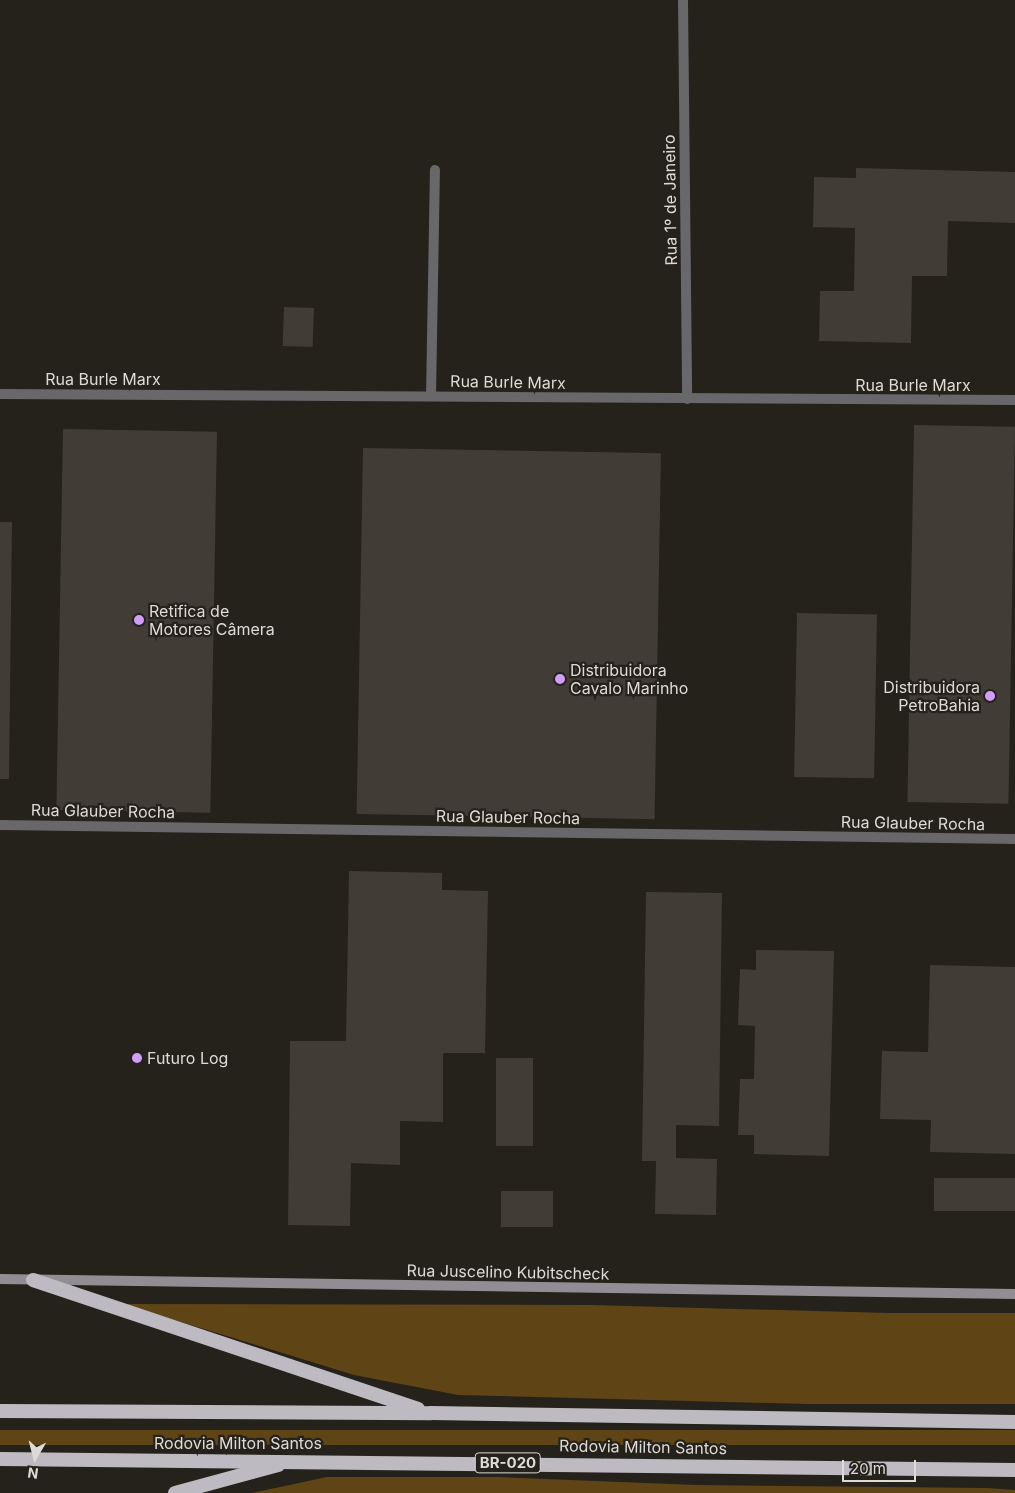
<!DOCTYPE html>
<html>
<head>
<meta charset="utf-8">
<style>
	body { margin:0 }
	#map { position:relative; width:1015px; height:1493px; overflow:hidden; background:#25211b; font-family:Inter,sans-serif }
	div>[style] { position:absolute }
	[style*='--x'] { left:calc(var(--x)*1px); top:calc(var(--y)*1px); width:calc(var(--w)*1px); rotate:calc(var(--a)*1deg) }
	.green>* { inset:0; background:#5f4515; transform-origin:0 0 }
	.building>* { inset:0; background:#413d36; transform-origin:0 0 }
	.minor>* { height:10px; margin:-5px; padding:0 5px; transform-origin:5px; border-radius:5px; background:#68676a }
	.secondary>* { height:10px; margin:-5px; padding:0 5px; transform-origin:5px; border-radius:5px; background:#908e93 }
	.trunk>* { height:14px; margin:-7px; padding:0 7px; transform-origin:7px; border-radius:7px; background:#bebac2 }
	.dots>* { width:14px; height:14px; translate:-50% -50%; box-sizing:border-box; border:2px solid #25211b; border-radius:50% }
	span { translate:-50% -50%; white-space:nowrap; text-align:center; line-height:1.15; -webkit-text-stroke:4.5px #25211b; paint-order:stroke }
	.shield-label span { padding:1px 4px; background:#25211b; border:1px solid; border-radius:4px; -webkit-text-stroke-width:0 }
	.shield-label { font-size:15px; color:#dedbd7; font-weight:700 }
	.street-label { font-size:16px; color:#dedbd7 }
	.poi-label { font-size:16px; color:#dedbd7 }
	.left { translate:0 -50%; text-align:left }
	.right { translate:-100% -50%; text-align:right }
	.north { position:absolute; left:10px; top:1433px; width:50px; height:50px; -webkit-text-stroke:4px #25211b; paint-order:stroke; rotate:188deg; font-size:14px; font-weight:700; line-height:20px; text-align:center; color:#dedbd7 }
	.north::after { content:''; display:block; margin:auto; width:18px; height:22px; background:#dedbd7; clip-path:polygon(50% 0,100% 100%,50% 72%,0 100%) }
	.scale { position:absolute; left:842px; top:1460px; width:74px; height:22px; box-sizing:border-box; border:2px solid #dedbd7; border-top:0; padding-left:6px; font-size:15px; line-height:18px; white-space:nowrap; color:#dedbd7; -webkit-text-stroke:4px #25211b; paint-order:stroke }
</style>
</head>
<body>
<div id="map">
	<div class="green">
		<i style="clip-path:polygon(123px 1304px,591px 1305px,888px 1313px,1015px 1313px,1015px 1404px,807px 1404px,458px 1395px,354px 1375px)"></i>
		<i style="left:0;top:1430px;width:1015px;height:15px"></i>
		<i style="clip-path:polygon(327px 1477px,498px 1477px,696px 1485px,987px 1488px,1015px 1490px,1015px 1493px,252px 1493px)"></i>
	</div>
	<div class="building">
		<i style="clip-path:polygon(856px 168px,1015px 172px,1015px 223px,948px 221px,947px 276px,912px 276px,911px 343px,819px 341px,820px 291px,854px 291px,855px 228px,813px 227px,814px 177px,856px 178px)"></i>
		<i style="left:284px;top:307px;width:30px;height:39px;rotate:2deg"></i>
		<i style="left:914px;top:425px;width:101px;height:377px;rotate:1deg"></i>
		<i style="left:63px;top:429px;width:154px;height:381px;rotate:1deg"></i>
		<i style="left:363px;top:448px;width:298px;height:366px;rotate:1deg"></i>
		<i style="clip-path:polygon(0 522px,12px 522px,9px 779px,0 779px)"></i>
		<i style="left:797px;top:613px;width:80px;height:164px;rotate:1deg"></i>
		<i style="clip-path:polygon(349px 871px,442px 873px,442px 890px,488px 891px,485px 1053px,443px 1053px,443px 1122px,400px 1121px,400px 1165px,351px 1163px,350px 1226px,288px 1225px,290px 1041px,346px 1041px)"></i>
		<i style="clip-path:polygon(646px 892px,722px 893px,719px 1126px,676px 1125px,676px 1158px,717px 1159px,716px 1215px,655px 1214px,656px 1161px,642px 1161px)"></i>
		<i style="clip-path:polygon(756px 950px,834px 951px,829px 1156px,754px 1154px,754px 1135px,738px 1135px,740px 1079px,754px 1079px,755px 1026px,738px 1025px,740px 969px,756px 970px)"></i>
		<i style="clip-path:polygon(930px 965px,1015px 967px,1015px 1154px,930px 1152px,931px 1120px,880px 1119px,882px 1051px,928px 1052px)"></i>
		<i style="left:496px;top:1058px;width:37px;height:88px"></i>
		<i style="left:934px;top:1178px;width:81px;height:33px"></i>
		<i style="left:553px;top:1191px;width:36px;height:52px;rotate:90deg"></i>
	</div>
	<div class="minor">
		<i style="--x:683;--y:0;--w:399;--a:89.4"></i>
		<i style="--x:0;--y:394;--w:1015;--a:0.34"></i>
		<i style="--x:431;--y:396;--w:226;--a:-89"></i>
		<i style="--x:0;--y:825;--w:1015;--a:0.79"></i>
	</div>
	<div class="secondary">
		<i style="--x:0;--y:1279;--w:1015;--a:0.85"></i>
	</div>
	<div class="trunk">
		<i style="--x:33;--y:1280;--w:406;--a:18.5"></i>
		<i style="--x:0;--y:1411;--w:431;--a:0.3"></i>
		<i style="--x:431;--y:1413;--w:584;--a:0.88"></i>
		<i style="--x:0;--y:1459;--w:1015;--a:0.62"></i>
		<i style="--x:175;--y:1493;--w:107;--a:-15.2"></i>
	</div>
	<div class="dots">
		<i style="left:139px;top:620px;background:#d29dfd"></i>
		<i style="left:560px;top:679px;background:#d29dfd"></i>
		<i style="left:990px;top:696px;background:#d29dfd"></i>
		<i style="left:137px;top:1058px;background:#d29dfd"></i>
	</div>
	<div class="shield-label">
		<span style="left:508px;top:1463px">BR-020</span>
	</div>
	<div class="street-label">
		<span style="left:670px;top:200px;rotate:-91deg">Rua 1º de Janeiro</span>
		<span style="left:103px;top:379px">Rua Burle Marx</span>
		<span style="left:508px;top:382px;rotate:1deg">Rua Burle Marx</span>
		<span style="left:913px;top:385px">Rua Burle Marx</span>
		<span style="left:103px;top:811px;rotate:1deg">Rua Glauber Rocha</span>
		<span style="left:508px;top:817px;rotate:1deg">Rua Glauber Rocha</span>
		<span style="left:913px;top:823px;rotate:1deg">Rua Glauber Rocha</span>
		<span style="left:508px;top:1272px;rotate:1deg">Rua Juscelino Kubitscheck</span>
		<span style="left:238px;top:1443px">Rodovia Milton Santos</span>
		<span style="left:643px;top:1447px;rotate:1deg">Rodovia Milton Santos</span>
	</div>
	<div class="poi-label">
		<span class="left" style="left:149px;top:620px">Retifica de<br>Motores Câmera</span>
		<span class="left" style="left:570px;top:679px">Distribuidora<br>Cavalo Marinho</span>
		<span class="right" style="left:980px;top:696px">Distribuidora<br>PetroBahia</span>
		<span class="left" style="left:147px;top:1058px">Futuro Log</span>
	</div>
	<div class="north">N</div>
	<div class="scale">20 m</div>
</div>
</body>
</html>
